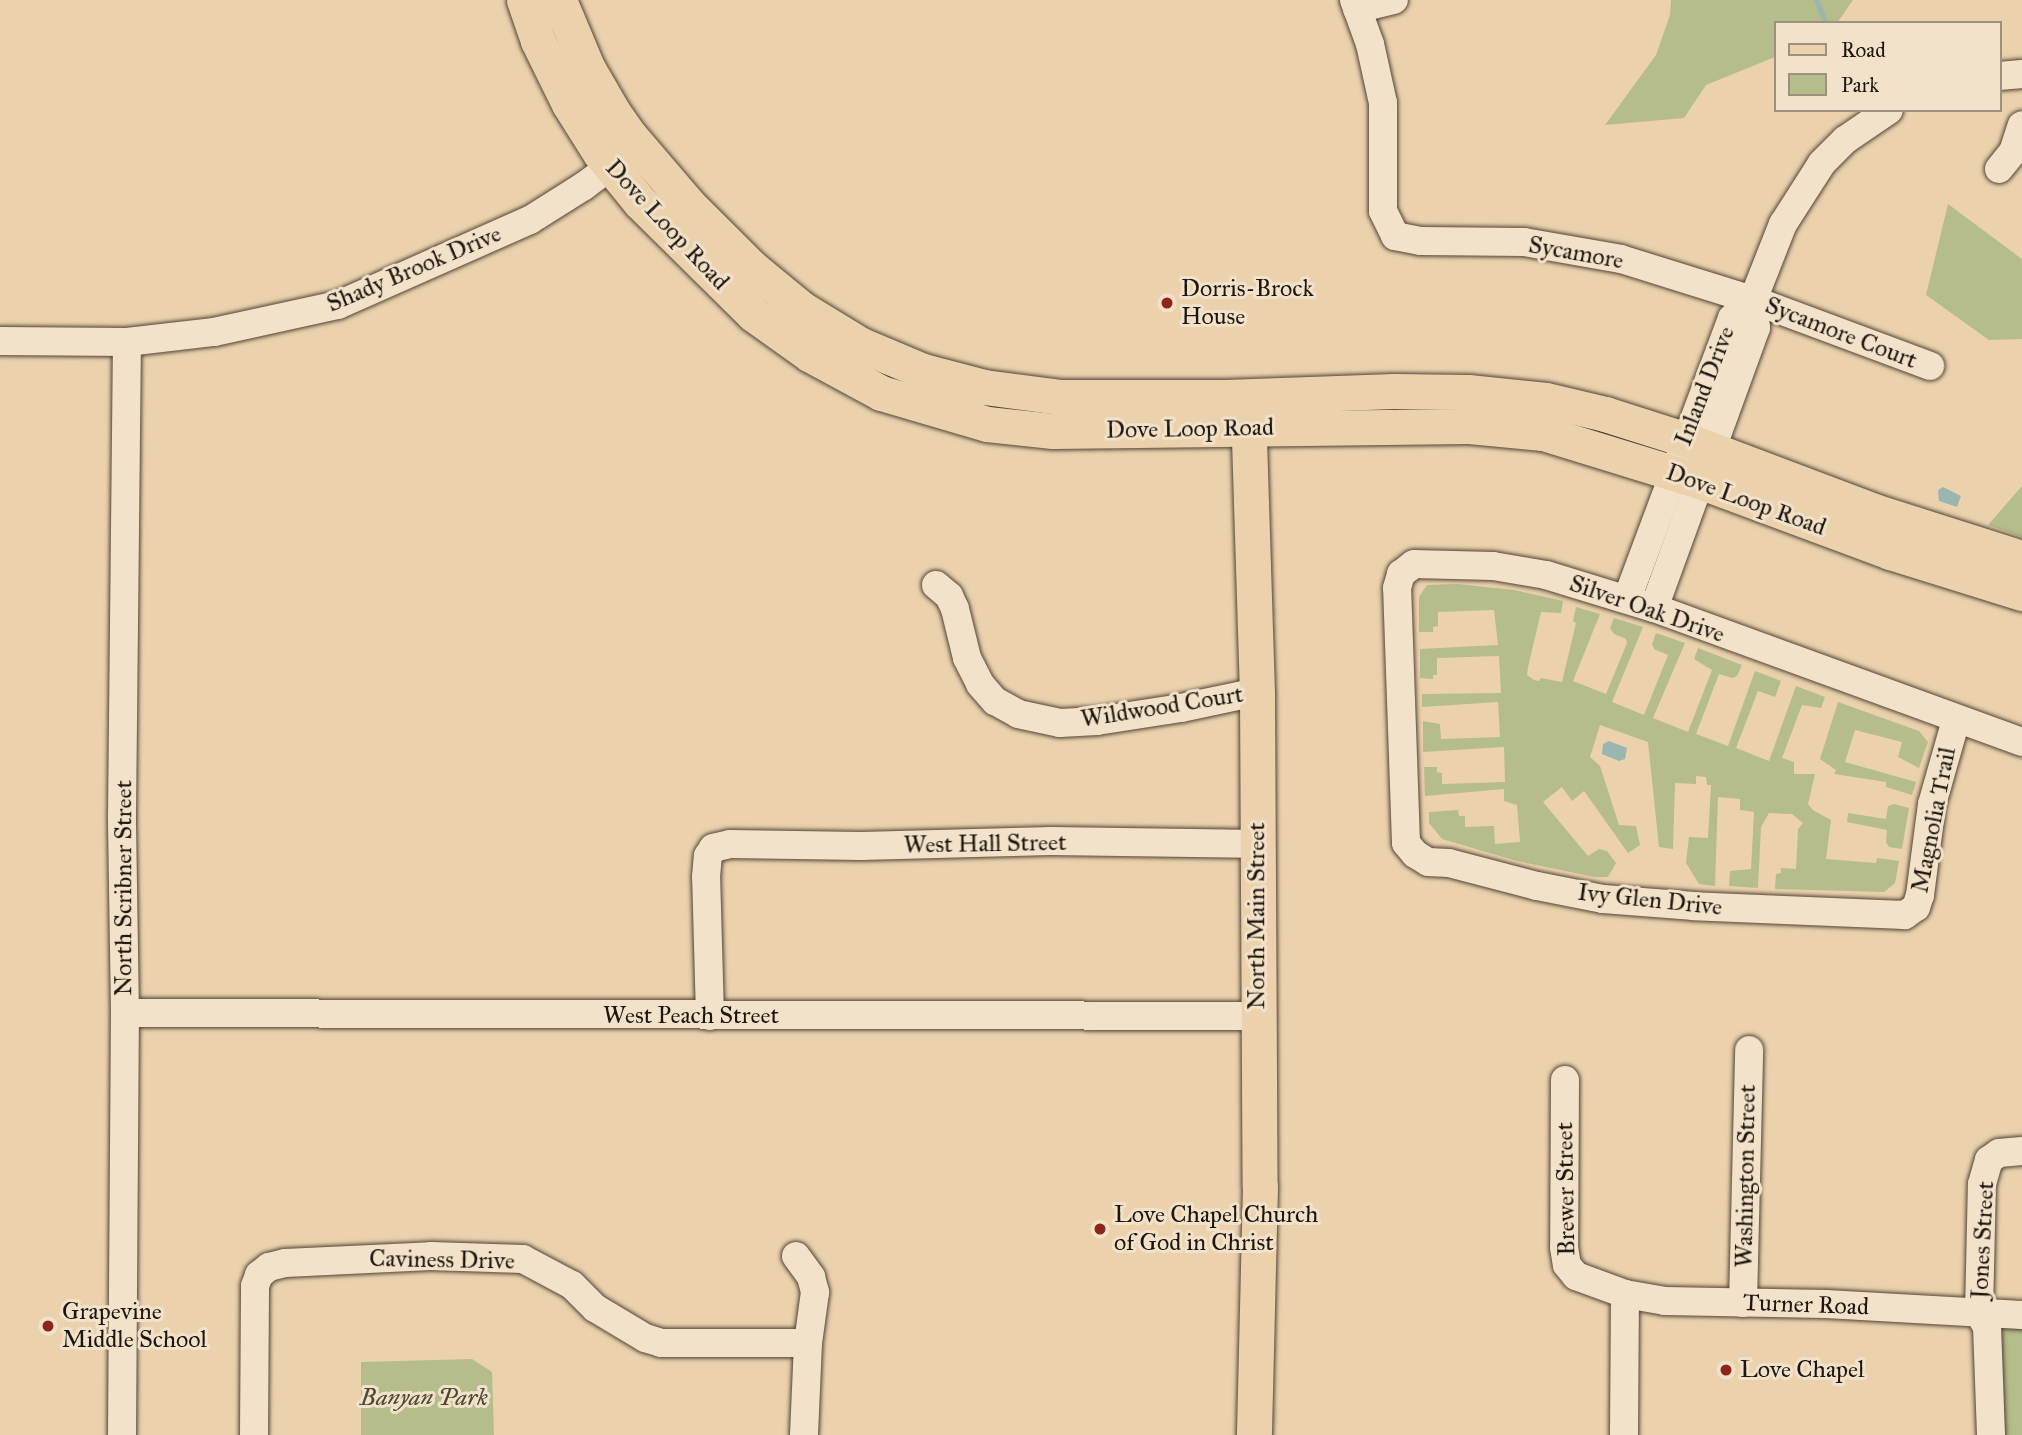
<!DOCTYPE html>
<html>
<head>
<meta charset="utf-8">
<style>
	body { margin:0 }
	#map { position:relative; width:2022px; height:1435px; overflow:hidden; background:#ebd2ad; font-family:"IM FELL Great Primer",serif }
	div>[style] { position:absolute }
	[style*='--x'] { left:calc(var(--x)*1px); top:calc(var(--y)*1px); width:calc(var(--w)*1px); rotate:calc(var(--a)*1deg) }
	.green>* { inset:0; background:#b5bd8b }
	.water>* { inset:0; background:#99b6b0 }
	.stream>* { height:5px; margin:-2.5px; padding:0 2.5px; transform-origin:2.5px; border-radius:2.5px; background:#99b6b0 }
	.roads { filter:drop-shadow(0 0 2px #514536) drop-shadow(0 0 2px #514536) }
	.minor>* { height:28px; margin:-14px; padding:0 14px; transform-origin:14px; border-radius:14px; background:#f2e2ca }
	.major>* { height:35px; margin:-17.5px; padding:0 17.5px; transform-origin:17.5px; border-radius:17.5px; background:#ebd2ad }
	.dots>* { width:19px; height:19px; translate:-50% -50%; box-sizing:border-box; border:4px solid #f2e2ca; border-radius:50% }
	span { translate:-50% -50%; white-space:nowrap; text-align:center; line-height:1.15; -webkit-text-stroke:6px #f2e2ca; paint-order:stroke }
	.street-label { font-size:24px; color:#1e160e }
	.poi-label { font-size:24px; color:#1e160e }
	.left { translate:0 -50%; text-align:left }
	.park-label { font-size:24px; color:#4b4834; font-style:italic }
	.legend { position:absolute; left:1774px; top:21px; width:228px; height:91px; box-sizing:border-box; background:#f2e2ca; border:2px solid #9d907f; margin:0; padding:9px 12px; list-style:none; font-size:21px; color:#1e160e }
	.legend li { display:flex; align-items:center; gap:14px; height:35px }
	.legend b { width:35px; border:2px solid #9d907f }
</style>
</head>
<body>
<div id="map">
	<div class="green">
		<i style="clip-path:polygon(1671px 0,1853px 0,1837px 23px,1775px 23px,1775px 57px,1706px 85px,1684px 118px,1605px 125px,1656px 55px,1670px 15px)"></i>
		<i style="clip-path:polygon(1948px 204px,2022px 259px,2022px 339px,1989px 340px,1926px 295px)"></i>
		<i style="clip-path:polygon(2022px 486px,2022px 537px,1988px 525px)"></i>
		<i style="clip-path:polygon(1457px 584px,1514px 590px,1563px 601px,1561px 613px,1541px 612px,1528px 667px,1527px 675px,1534px 680px,1539px 681px,1541px 678px,1562px 682px,1576px 623px,1573px 621px,1576px 607px,1600px 614px,1573px 681px,1606px 694px,1627px 643px,1626px 639px,1614px 634px,1610px 628px,1614px 618px,1643px 627px,1612px 702px,1644px 715px,1668px 655px,1654px 649px,1652px 644px,1656px 633px,1685px 643px,1653px 718px,1688px 732px,1712px 670px,1694px 659px,1698px 648px,1742px 665px,1737px 676px,1732px 678px,1719px 674px,1696px 734px,1728px 746px,1755px 671px,1781px 681px,1775px 697px,1758px 691px,1736px 748px,1769px 761px,1796px 686px,1825px 697px,1821px 708px,1802px 705px,1782px 758px,1794px 762px,1794px 774px,1815px 774px,1808px 804px,1813px 810px,1831px 820px,1826px 859px,1876px 863px,1877px 858px,1899px 861px,1895px 883px,1884px 892px,1775px 889px,1776px 874px,1781px 873px,1781px 868px,1796px 869px,1798px 829px,1803px 823px,1792px 814px,1769px 813px,1761px 827px,1758px 888px,1729px 886px,1730px 871px,1751px 869px,1754px 812px,1740px 810px,1740px 799px,1718px 797px,1715px 886px,1699px 884px,1686px 863px,1689px 837px,1708px 838px,1711px 785px,1707px 785px,1706px 777px,1696px 776px,1696px 784px,1675px 783px,1673px 849px,1659px 847px,1648px 742px,1600px 725px,1590px 757px,1600px 766px,1619px 825px,1636px 826px,1640px 845px,1628px 853px,1584px 791px,1572px 801px,1562px 787px,1543px 802px,1588px 856px,1599px 849px,1607px 851px,1616px 863px,1608px 877px,1594px 877px,1517px 861px,1442px 839px,1429px 823px,1429px 812px,1458px 810px,1459px 816px,1465px 816px,1465px 827px,1494px 826px,1495px 844px,1520px 842px,1517px 805px,1504px 801px,1504px 789px,1425px 796px,1424px 767px,1437px 767px,1437px 772px,1442px 773px,1442px 784px,1505px 782px,1504px 747px,1423px 752px,1423px 721px,1440px 724px,1441px 739px,1500px 737px,1498px 702px,1422px 707px,1422px 694px,1501px 693px,1499px 656px,1437px 658px,1437px 675px,1433px 675px,1433px 679px,1420px 678px,1420px 649px,1498px 645px,1494px 610px,1438px 612px,1438px 626px,1433px 627px,1433px 632px,1419px 632px,1419px 597px,1427px 585px)"></i>
		<i style="clip-path:polygon(1838px 702px,1919px 731px,1928px 742px,1919px 768px,1898px 757px,1902px 742px,1855px 730px,1845px 762px,1916px 782px,1912px 795px,1886px 787px,1886px 782px,1834px 774px,1836px 770px,1820px 759px)"></i>
		<i style="clip-path:polygon(1894px 804px,1909px 808px,1902px 849px,1889px 847px,1886px 842px,1887px 830px,1847px 822px,1848px 813px,1886px 819px,1888px 806px)"></i>
		<i style="clip-path:polygon(1998px 1326px,2022px 1327px,2022px 1435px,2002px 1435px)"></i>
		<i style="clip-path:polygon(472px 1359px,492px 1372px,494px 1435px,361px 1435px,361px 1362px)"></i>
	</div>
	<div class="water">
		<i style="clip-path:polygon(1943px 487px,1961px 496px,1957px 507px,1939px 501px,1938px 490px)"></i>
		<i style="clip-path:polygon(1609px 741px,1627px 748px,1625px 759px,1619px 761px,1602px 754px,1603px 744px)"></i>
	</div>
	<div class="stream">
		<i style="--x:1816;--y:0;--w:25;--a:67"></i>
	</div>
	<div class="roads">
		<div class="minor">
			<i style="--x:1354;--y:0;--w:47;--a:70"></i>
			<i style="--x:1370;--y:44;--w:60;--a:77.6"></i>
			<i style="--x:1383;--y:103;--w:108;--a:90"></i>
			<i style="--x:1383;--y:211;--w:28;--a:64"></i>
			<i style="--x:1395;--y:236;--w:26;--a:11"></i>
			<i style="--x:1421;--y:241;--w:103;--a:0.6"></i>
			<i style="--x:1524;--y:242;--w:98;--a:9.9"></i>
			<i style="--x:1621;--y:259;--w:138;--a:17.3"></i>
			<i style="--x:1753;--y:300;--w:189;--a:20.4"></i>
			<i style="--x:1357;--y:9;--w:38;--a:-14"></i>
			<i style="--x:1999;--y:76;--w:23;--a:-5"></i>
			<i style="--x:1999;--y:169;--w:22;--a:-51"></i>
			<i style="--x:2013;--y:152;--w:28;--a:-72"></i>
			<i style="--x:0;--y:341;--w:127;--a:0.5"></i>
			<i style="--x:127;--y:342;--w:88;--a:-6.6"></i>
			<i style="--x:214;--y:332;--w:127;--a:-12.3"></i>
			<i style="--x:338;--y:305;--w:210;--a:-23.9"></i>
			<i style="--x:530;--y:220;--w:64;--a:-32.2"></i>
			<i style="--x:584;--y:186;--w:54;--a:-36.7"></i>
			<i style="--x:936;--y:585;--w:17;--a:40"></i>
			<i style="--x:949;--y:596;--w:14;--a:65"></i>
			<i style="--x:955;--y:609;--w:50;--a:76.2"></i>
			<i style="--x:967;--y:658;--w:29;--a:63"></i>
			<i style="--x:980;--y:684;--w:23;--a:49"></i>
			<i style="--x:995;--y:701;--w:26;--a:29"></i>
			<i style="--x:1018;--y:714;--w:43;--a:12.1"></i>
			<i style="--x:1060;--y:723;--w:37;--a:-3"></i>
			<i style="--x:1097;--y:721;--w:85;--a:-8.8"></i>
			<i style="--x:1181;--y:708;--w:78;--a:-11.9"></i>
			<i style="--x:1627;--y:599;--w:300;--a:-69.5"></i>
			<i style="--x:1732;--y:318;--w:28;--a:-41"></i>
			<i style="--x:1753;--y:300;--w:82;--a:-68.5"></i>
			<i style="--x:1783;--y:224;--w:72;--a:-57.4"></i>
			<i style="--x:1822;--y:163;--w:33;--a:-45"></i>
			<i style="--x:1845;--y:140;--w:53;--a:-34.3"></i>
			<i style="--x:1654;--y:608;--w:298;--a:-70"></i>
			<i style="--x:1756;--y:328;--w:28;--a:-96"></i>
			<i style="--x:1956;--y:720;--w:87;--a:105.9"></i>
			<i style="--x:1932;--y:804;--w:92;--a:97.5"></i>
			<i style="--x:1920;--y:895;--w:13;--a:108"></i>
			<i style="--x:1916;--y:907;--w:14;--a:144"></i>
			<i style="--x:1905;--y:915;--w:211;--a:-177.6"></i>
			<i style="--x:1694;--y:906;--w:91;--a:-175.6"></i>
			<i style="--x:1603;--y:899;--w:67;--a:-168.9"></i>
			<i style="--x:1537;--y:886;--w:91;--a:-165.4"></i>
			<i style="--x:1449;--y:863;--w:21;--a:-177"></i>
			<i style="--x:1428;--y:862;--w:15;--a:-148"></i>
			<i style="--x:1415;--y:854;--w:14;--a:-129"></i>
			<i style="--x:1406;--y:843;--w:255;--a:-92"></i>
			<i style="--x:1397;--y:588;--w:15;--a:-74"></i>
			<i style="--x:1401;--y:574;--w:16;--a:-38"></i>
			<i style="--x:1414;--y:564;--w:79;--a:1.5"></i>
			<i style="--x:1493;--y:566;--w:54;--a:9.6"></i>
			<i style="--x:1546;--y:575;--w:113;--a:17"></i>
			<i style="--x:1654;--y:608;--w:392;--a:20"></i>
			<i style="--x:125;--y:1013;--w:1132;--a:0.15"></i>
			<i style="--x:710;--y:1016;--w:139;--a:-91.6"></i>
			<i style="--x:706;--y:877;--w:21;--a:-85"></i>
			<i style="--x:708;--y:856;--w:9;--a:-58"></i>
			<i style="--x:713;--y:848;--w:17;--a:-13"></i>
			<i style="--x:730;--y:844;--w:131;--a:0.9"></i>
			<i style="--x:861;--y:846;--w:190;--a:-1.5"></i>
			<i style="--x:1051;--y:841;--w:206;--a:0.8"></i>
			<i style="--x:1565;--y:1080;--w:167;--a:90.3"></i>
			<i style="--x:1564;--y:1247;--w:18;--a:81"></i>
			<i style="--x:1567;--y:1265;--w:14;--a:51"></i>
			<i style="--x:1576;--y:1276;--w:52;--a:20.2"></i>
			<i style="--x:1625;--y:1294;--w:41;--a:9.9"></i>
			<i style="--x:1665;--y:1301;--w:161;--a:1.1"></i>
			<i style="--x:1826;--y:1304;--w:196;--a:3.2"></i>
			<i style="--x:796;--y:1256;--w:26;--a:54"></i>
			<i style="--x:811;--y:1277;--w:16;--a:75"></i>
			<i style="--x:815;--y:1292;--w:51;--a:97.8"></i>
			<i style="--x:808;--y:1343;--w:92;--a:92.5"></i>
			<i style="--x:1743;--y:1303;--w:253;--a:-88.6"></i>
			<i style="--x:122;--y:1435;--w:422;--a:-89.6"></i>
			<i style="--x:125;--y:1013;--w:198;--a:-90.9"></i>
			<i style="--x:122;--y:815;--w:473;--a:-89.4"></i>
			<i style="--x:254;--y:1435;--w:149;--a:-89.6"></i>
			<i style="--x:255;--y:1286;--w:12;--a:-70"></i>
			<i style="--x:259;--y:1275;--w:13;--a:-39"></i>
			<i style="--x:269;--y:1267;--w:16;--a:-14"></i>
			<i style="--x:285;--y:1263;--w:146;--a:-2.7"></i>
			<i style="--x:431;--y:1256;--w:92;--a:1.9"></i>
			<i style="--x:523;--y:1259;--w:55;--a:28"></i>
			<i style="--x:572;--y:1285;--w:33;--a:45"></i>
			<i style="--x:595;--y:1308;--w:58;--a:31"></i>
			<i style="--x:645;--y:1338;--w:17;--a:17"></i>
			<i style="--x:661;--y:1343;--w:147;--a:0"></i>
			<i style="--x:1624;--y:1435;--w:141;--a:-89.6"></i>
			<i style="--x:1991;--y:1435;--w:108;--a:-92.1"></i>
			<i style="--x:1987;--y:1327;--w:16;--a:-120"></i>
			<i style="--x:1979;--y:1313;--w:129;--a:-88.7"></i>
			<i style="--x:1982;--y:1184;--w:25;--a:-74"></i>
			<i style="--x:1989;--y:1160;--w:12;--a:-35"></i>
			<i style="--x:1999;--y:1153;--w:23;--a:-5"></i>
		</div>
		<div class="major">
			<i style="--x:524;--y:0;--w:43;--a:71.1"></i>
			<i style="--x:538;--y:41;--w:70;--a:63.8"></i>
			<i style="--x:569;--y:104;--w:58;--a:57.7"></i>
			<i style="--x:600;--y:153;--w:63;--a:50.8"></i>
			<i style="--x:640;--y:202;--w:159;--a:44.7"></i>
			<i style="--x:753;--y:314;--w:69;--a:35.5"></i>
			<i style="--x:809;--y:354;--w:82;--a:28.4"></i>
			<i style="--x:881;--y:393;--w:110;--a:16.3"></i>
			<i style="--x:987;--y:424;--w:66;--a:6.1"></i>
			<i style="--x:1053;--y:431;--w:416;--a:-0.7"></i>
			<i style="--x:1469;--y:426;--w:74;--a:5.4"></i>
			<i style="--x:1543;--y:433;--w:163;--a:17.1"></i>
			<i style="--x:1699;--y:481;--w:204;--a:20.4"></i>
			<i style="--x:1890;--y:552;--w:138;--a:17.3"></i>
			<i style="--x:559;--y:0;--w:73;--a:67.3"></i>
			<i style="--x:587;--y:67;--w:52;--a:60"></i>
			<i style="--x:613;--y:112;--w:28;--a:55"></i>
			<i style="--x:629;--y:135;--w:92;--a:49.4"></i>
			<i style="--x:689;--y:205;--w:88;--a:45"></i>
			<i style="--x:751;--y:267;--w:66;--a:39.5"></i>
			<i style="--x:802;--y:309;--w:69;--a:31.4"></i>
			<i style="--x:861;--y:345;--w:67;--a:22.8"></i>
			<i style="--x:923;--y:371;--w:63;--a:14.7"></i>
			<i style="--x:984;--y:387;--w:78;--a:7.4"></i>
			<i style="--x:1061;--y:397;--w:164;--a:0"></i>
			<i style="--x:1225;--y:397;--w:169;--a:-2"></i>
			<i style="--x:1394;--y:391;--w:74;--a:0.8"></i>
			<i style="--x:1468;--y:392;--w:78;--a:5.9"></i>
			<i style="--x:1546;--y:400;--w:61;--a:13.3"></i>
			<i style="--x:1605;--y:414;--w:83;--a:17.6"></i>
			<i style="--x:1684;--y:439;--w:206;--a:20.7"></i>
			<i style="--x:1877;--y:512;--w:152;--a:17.6"></i>
			<i style="--x:1248;--y:407;--w:285;--a:88.2"></i>
			<i style="--x:1257;--y:692;--w:494;--a:89.7"></i>
			<i style="--x:1260;--y:1186;--w:249;--a:91.4"></i>
		</div>
	</div>
	<div class="dots">
		<i style="left:1167px;top:303px;background:#8f2418"></i>
		<i style="left:1100px;top:1229px;background:#8f2418"></i>
		<i style="left:48px;top:1326px;background:#8f2418"></i>
		<i style="left:1726px;top:1370px;background:#8f2418"></i>
	</div>
	<div class="street-label">
		<span style="left:667px;top:225px;rotate:47deg">Dove Loop Road</span>
		<span style="left:1576px;top:253px;rotate:10deg">Sycamore</span>
		<span style="left:414px;top:269px;rotate:-23deg">Shady Brook Drive</span>
		<span style="left:1841px;top:333px;rotate:21deg">Sycamore Court</span>
		<span style="left:1705px;top:386px;rotate:-69deg">Inland Drive</span>
		<span style="left:1190px;top:429px;rotate:-1deg">Dove Loop Road</span>
		<span style="left:1746px;top:500px;rotate:20deg">Dove Loop Road</span>
		<span style="left:1647px;top:609px;rotate:19deg">Silver Oak Drive</span>
		<span style="left:1162px;top:707px;rotate:-9deg">Wildwood Court</span>
		<span style="left:1934px;top:820px;rotate:-79deg">Magnolia Trail</span>
		<span style="left:985px;top:844px;rotate:-1deg">West Hall Street</span>
		<span style="left:124px;top:888px;rotate:-90deg">North Scribner Street</span>
		<span style="left:1650px;top:900px;rotate:6deg">Ivy Glen Drive</span>
		<span style="left:1257px;top:916px;rotate:-90deg">North Main Street</span>
		<span style="left:691px;top:1016px">West Peach Street</span>
		<span style="left:1746px;top:1176px;rotate:-89deg">Washington Street</span>
		<span style="left:1566px;top:1189px;rotate:-91deg">Brewer Street</span>
		<span style="left:1983px;top:1240px;rotate:-87deg">Jones Street</span>
		<span style="left:442px;top:1260px;rotate:1deg">Caviness Drive</span>
		<span style="left:1806px;top:1305px;rotate:2deg">Turner Road</span>
	</div>
	<div class="poi-label">
		<span class="left" style="left:1181px;top:303px">Dorris-Brock<br>House</span>
		<span class="left" style="left:1114px;top:1229px">Love Chapel Church<br>of God in Christ</span>
		<span class="left" style="left:62px;top:1326px">Grapevine<br>Middle School</span>
		<span class="left" style="left:1740px;top:1370px">Love Chapel</span>
	</div>
	<div class="park-label">
		<span style="left:424px;top:1398px">Banyan Park</span>
	</div>
	<ul class="legend">
	<li><b style="height:9px;background:#ebd2ad"></b>Road</li>
	<li><b style="height:19px;background:#b5bd8b"></b>Park</li>
	</ul>
</div>
</body>
</html>
